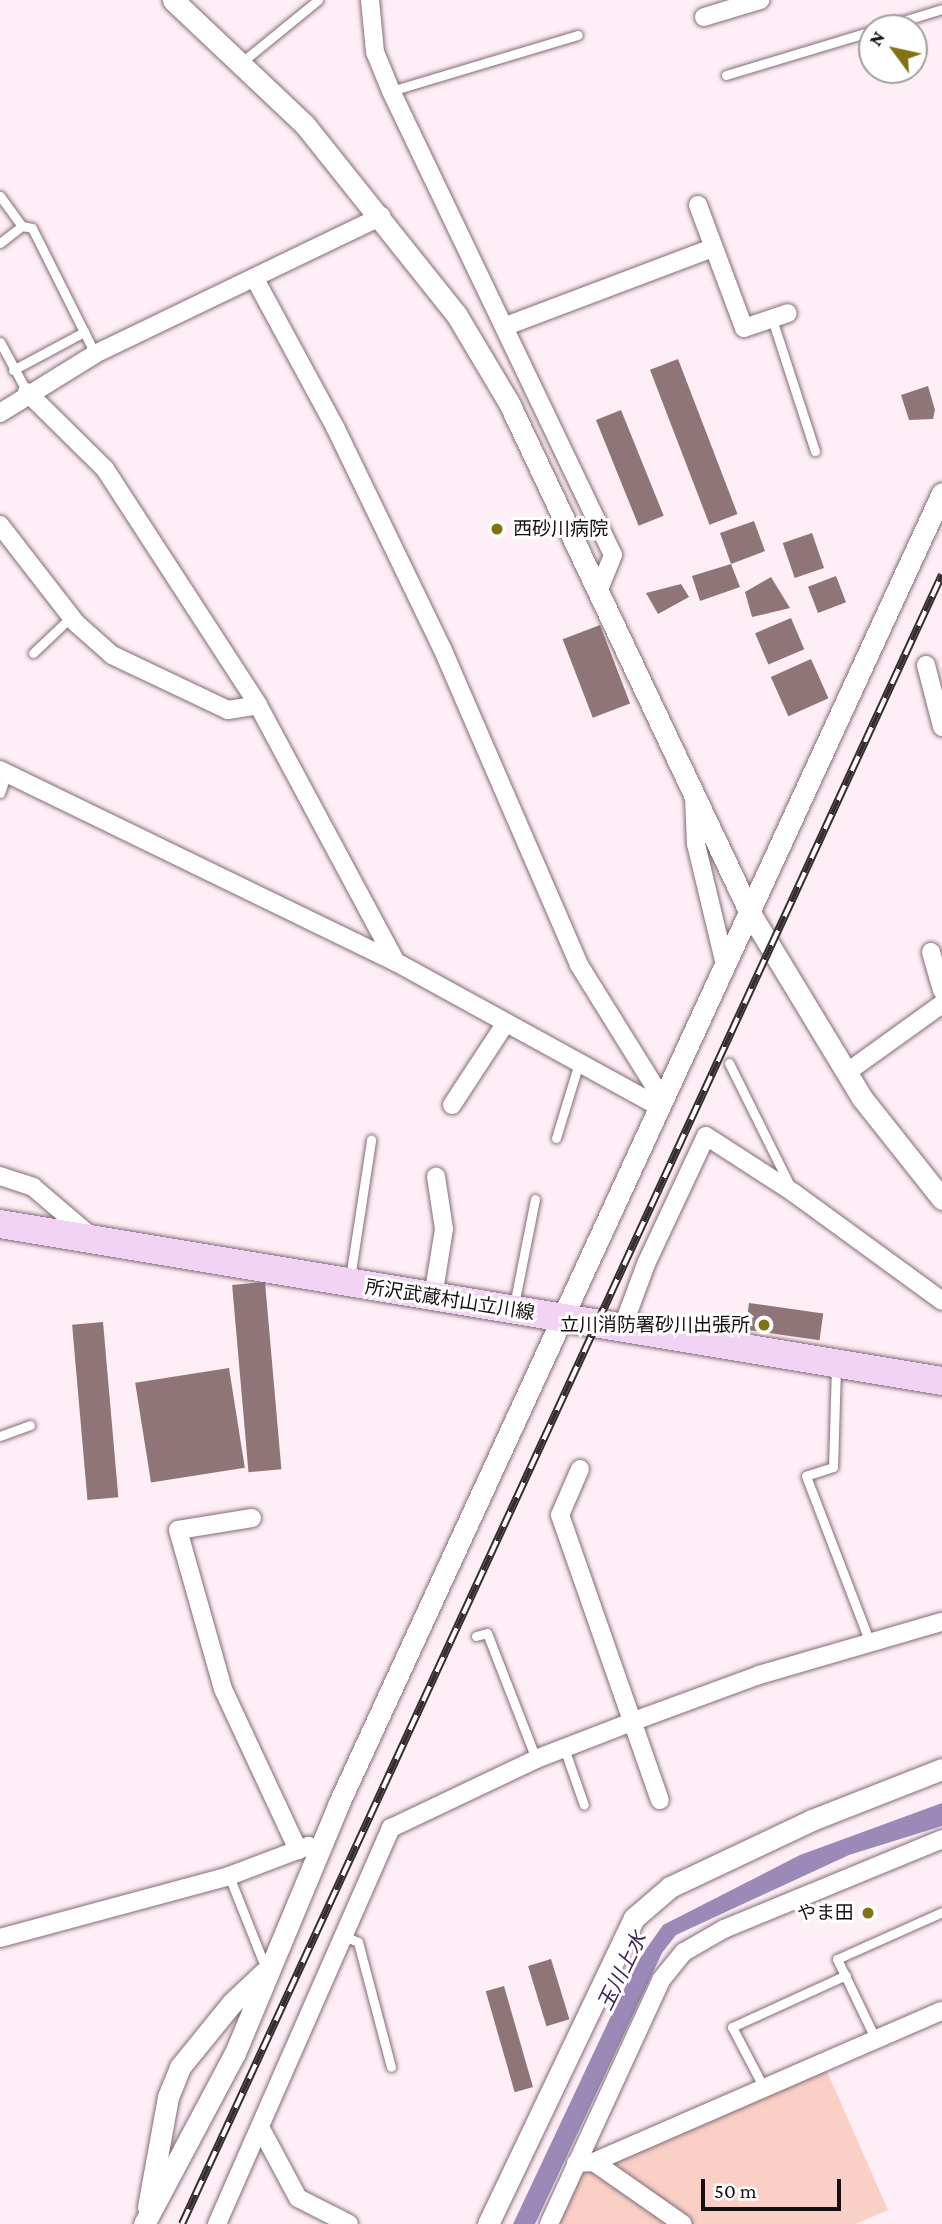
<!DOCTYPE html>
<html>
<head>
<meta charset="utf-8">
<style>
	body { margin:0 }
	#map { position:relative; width:942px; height:2224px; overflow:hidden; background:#feeef5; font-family:"Crimson Pro","Noto Sans JP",serif }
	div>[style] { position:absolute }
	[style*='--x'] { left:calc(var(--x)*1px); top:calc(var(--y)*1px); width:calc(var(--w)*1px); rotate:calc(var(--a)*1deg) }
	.green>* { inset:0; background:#facfc6 }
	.water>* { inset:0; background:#9b8ab8 }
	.building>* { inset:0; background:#8f7578; transform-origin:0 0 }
	.roads { filter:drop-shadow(0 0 2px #826b77) drop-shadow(0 0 2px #826b77) }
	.service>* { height:9px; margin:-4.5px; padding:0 4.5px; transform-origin:4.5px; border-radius:4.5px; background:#fff }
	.minor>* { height:18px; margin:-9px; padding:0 9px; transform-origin:9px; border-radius:9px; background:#fff }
	.tertiary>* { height:21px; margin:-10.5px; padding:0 10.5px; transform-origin:10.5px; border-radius:10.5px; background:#fff }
	.primary>* { height:28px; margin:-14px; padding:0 14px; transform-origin:14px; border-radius:14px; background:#f2d3f5 }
	.rail>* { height:8px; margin-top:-4px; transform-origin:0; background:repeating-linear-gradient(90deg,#fff 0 16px,#362d31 0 32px); box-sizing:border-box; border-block:2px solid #362d31 }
	.dots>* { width:19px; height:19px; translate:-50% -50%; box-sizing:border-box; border:4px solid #fff; border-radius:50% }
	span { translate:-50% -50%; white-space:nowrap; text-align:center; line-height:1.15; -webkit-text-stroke:6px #fff; paint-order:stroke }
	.poi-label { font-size:19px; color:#160e12 }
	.left { translate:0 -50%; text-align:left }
	.right { translate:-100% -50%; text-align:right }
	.street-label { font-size:19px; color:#160e12 }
	.water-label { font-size:21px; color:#3c235c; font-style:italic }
	.north { position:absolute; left:858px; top:14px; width:70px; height:70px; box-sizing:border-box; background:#fff; border:2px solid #a29fa0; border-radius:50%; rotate:303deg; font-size:19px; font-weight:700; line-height:28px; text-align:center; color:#160e12 }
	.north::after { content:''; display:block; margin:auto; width:24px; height:32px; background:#837214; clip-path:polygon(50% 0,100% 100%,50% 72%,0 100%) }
	.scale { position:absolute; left:701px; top:2179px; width:140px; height:32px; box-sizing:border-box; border:4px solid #160e12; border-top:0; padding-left:9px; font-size:21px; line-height:24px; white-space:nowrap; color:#160e12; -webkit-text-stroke:5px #fff; paint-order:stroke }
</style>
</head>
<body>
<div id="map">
	<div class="green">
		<i style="clip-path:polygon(825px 2067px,888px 2210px,855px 2224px,554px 2224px,581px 2169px)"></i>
	</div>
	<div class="water">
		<i style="clip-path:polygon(942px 1803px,942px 1826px,849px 1855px,676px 1935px,662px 1953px,535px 2224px,513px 2224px,635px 1965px,663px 1925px,800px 1855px)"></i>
	</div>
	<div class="building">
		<i style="left:678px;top:359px;width:166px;height:30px;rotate:69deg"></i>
		<i style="clip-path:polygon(928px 386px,935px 410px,933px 419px,909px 420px,901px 395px)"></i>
		<i style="left:621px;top:410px;width:114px;height:27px;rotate:68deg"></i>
		<i style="clip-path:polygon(754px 521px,765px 551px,731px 564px,740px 587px,700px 601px,692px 576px,731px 564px,720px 533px)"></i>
		<i style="left:812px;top:533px;width:37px;height:31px;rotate:71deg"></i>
		<i style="left:836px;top:576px;width:28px;height:30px;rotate:69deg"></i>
		<i style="clip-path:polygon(771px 577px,790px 608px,752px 617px,745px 592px)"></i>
		<i style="clip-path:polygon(681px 584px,689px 597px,658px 614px,646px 593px)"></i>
		<i style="left:791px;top:618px;width:34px;height:39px;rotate:67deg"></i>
		<i style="left:600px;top:625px;width:84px;height:40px;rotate:69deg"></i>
		<i style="left:811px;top:659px;width:43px;height:44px;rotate:66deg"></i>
		<i style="left:265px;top:1282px;width:188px;height:33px;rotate:85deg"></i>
		<i style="left:749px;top:1303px;width:75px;height:27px;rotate:8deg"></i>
		<i style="left:103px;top:1322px;width:176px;height:31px;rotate:85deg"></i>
		<i style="left:229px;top:1368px;width:101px;height:95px;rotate:81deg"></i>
		<i style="left:551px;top:1959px;width:63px;height:24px;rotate:73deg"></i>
		<i style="left:504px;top:1986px;width:105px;height:19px;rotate:74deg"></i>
	</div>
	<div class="roads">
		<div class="service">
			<i style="--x:880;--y:28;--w:65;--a:-17"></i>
			<i style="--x:242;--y:62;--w:98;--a:-39.2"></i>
			<i style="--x:726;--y:75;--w:152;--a:-16.8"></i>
			<i style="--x:391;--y:91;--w:195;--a:-16.7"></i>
			<i style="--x:0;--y:196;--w:37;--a:54"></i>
			<i style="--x:22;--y:226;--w:10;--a:11"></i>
			<i style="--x:32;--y:228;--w:141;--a:63.4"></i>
			<i style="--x:0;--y:243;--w:28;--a:-38"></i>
			<i style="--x:772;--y:319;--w:139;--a:72"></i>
			<i style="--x:0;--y:342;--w:57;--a:61.6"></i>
			<i style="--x:13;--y:370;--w:81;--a:-28.2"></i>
			<i style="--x:33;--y:653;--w:52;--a:-43.5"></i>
			<i style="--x:0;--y:793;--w:21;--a:-71"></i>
			<i style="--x:729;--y:1063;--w:137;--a:63.6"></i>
			<i style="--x:556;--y:1138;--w:78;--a:-73"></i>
			<i style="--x:350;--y:1278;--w:140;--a:-81.3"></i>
			<i style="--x:514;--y:1305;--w:108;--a:-78.8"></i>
			<i style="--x:836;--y:1367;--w:100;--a:91.7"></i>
			<i style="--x:833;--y:1467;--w:28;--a:162"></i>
			<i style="--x:806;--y:1476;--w:179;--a:69"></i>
			<i style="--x:0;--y:1436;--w:32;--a:-20"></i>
			<i style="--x:476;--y:1636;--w:11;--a:-15"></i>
			<i style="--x:487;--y:1633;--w:135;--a:68.7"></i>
			<i style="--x:564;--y:1748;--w:60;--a:70.7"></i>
			<i style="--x:229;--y:1876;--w:100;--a:68.3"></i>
			<i style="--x:344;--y:1936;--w:15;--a:23"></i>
			<i style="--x:358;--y:1942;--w:129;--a:75.2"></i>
			<i style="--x:876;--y:2040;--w:90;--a:-115.7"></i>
			<i style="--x:837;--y:1959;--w:115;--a:-24.1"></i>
			<i style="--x:764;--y:2088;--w:69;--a:-117.7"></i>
			<i style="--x:732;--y:2027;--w:125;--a:-24.5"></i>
		</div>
		<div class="minor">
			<i style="--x:370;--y:0;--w:52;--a:84.5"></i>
			<i style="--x:375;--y:52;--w:42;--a:67.7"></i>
			<i style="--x:391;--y:91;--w:514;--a:64.43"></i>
			<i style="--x:613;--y:555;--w:35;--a:112"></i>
			<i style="--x:704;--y:17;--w:59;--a:-16.9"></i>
			<i style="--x:698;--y:205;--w:131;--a:69.5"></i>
			<i style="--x:744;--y:328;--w:46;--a:-18.8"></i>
			<i style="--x:255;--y:279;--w:170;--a:61.6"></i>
			<i style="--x:336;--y:429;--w:243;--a:64.2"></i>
			<i style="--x:442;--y:648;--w:345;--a:66.6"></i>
			<i style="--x:579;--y:965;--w:159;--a:58.1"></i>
			<i style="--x:506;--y:326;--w:220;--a:-20.7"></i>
			<i style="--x:27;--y:392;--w:110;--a:44.6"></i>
			<i style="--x:105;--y:469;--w:281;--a:57"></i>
			<i style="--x:258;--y:705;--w:292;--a:61.8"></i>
			<i style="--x:0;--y:413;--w:112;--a:-31.8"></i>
			<i style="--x:95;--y:354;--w:318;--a:-25.7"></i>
			<i style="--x:0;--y:525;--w:124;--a:52.2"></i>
			<i style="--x:76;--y:623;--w:48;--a:41.6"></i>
			<i style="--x:112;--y:655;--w:128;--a:25.4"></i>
			<i style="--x:228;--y:710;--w:30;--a:-9"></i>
			<i style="--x:926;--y:665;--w:64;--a:75.5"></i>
			<i style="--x:0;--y:770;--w:440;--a:25.9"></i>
			<i style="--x:396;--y:962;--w:301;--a:28.8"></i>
			<i style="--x:694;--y:797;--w:47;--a:87.6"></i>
			<i style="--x:696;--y:844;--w:124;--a:76.5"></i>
			<i style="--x:931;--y:952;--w:40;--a:74"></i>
			<i style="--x:846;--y:1073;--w:118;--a:-35.7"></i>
			<i style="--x:452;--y:1105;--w:97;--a:-56.8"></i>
			<i style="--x:0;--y:1176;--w:35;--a:18"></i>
			<i style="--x:33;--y:1187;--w:80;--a:40.4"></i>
			<i style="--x:433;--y:1297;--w:69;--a:-80.8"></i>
			<i style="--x:444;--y:1229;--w:53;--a:-98.7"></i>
			<i style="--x:623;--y:1326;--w:66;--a:-69.6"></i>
			<i style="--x:646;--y:1264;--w:141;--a:-64.9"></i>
			<i style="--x:706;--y:1136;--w:105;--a:32.9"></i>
			<i style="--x:794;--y:1193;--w:183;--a:36.1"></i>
			<i style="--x:580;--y:1469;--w:50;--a:113.5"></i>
			<i style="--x:560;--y:1515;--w:302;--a:70.7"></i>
			<i style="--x:252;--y:1518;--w:75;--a:170.8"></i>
			<i style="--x:178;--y:1530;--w:165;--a:74.2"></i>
			<i style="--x:223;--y:1689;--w:178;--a:65"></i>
			<i style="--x:0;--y:1938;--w:237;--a:-15.1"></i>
			<i style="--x:229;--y:1876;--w:85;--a:-20.8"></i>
			<i style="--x:260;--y:2127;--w:81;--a:61.8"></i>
			<i style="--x:298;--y:2198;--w:57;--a:27"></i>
			<i style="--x:594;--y:2162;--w:108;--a:34.9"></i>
			<i style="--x:576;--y:2163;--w:18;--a:-3"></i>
			<i style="--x:594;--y:2162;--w:379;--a:-23.5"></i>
			<i style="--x:217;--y:2224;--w:433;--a:-66.3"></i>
			<i style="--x:391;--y:1828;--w:161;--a:-25.4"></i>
			<i style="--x:536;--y:1759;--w:105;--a:-21.2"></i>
			<i style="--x:634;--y:1721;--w:133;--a:-20.2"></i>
			<i style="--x:759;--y:1675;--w:191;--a:-16.2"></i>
			<i style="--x:549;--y:2224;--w:268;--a:-65.3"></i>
			<i style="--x:661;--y:1980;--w:36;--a:-51"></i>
			<i style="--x:684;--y:1952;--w:46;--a:-29.9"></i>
			<i style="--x:724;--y:1929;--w:236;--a:-22.4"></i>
		</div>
		<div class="tertiary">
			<i style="--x:173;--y:0;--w:182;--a:43.4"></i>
			<i style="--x:305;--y:125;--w:242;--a:51.4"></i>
			<i style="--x:456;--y:314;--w:104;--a:59.2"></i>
			<i style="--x:509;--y:403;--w:564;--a:64.71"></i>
			<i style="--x:750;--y:913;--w:216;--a:58.8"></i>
			<i style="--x:862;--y:1098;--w:129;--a:51.6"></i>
			<i style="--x:148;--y:2207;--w:112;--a:-79.7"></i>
			<i style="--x:168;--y:2097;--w:32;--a:-68"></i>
			<i style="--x:180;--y:2067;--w:82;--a:-50.9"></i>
			<i style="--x:232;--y:2003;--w:45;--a:-43.2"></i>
			<i style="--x:144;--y:2224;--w:194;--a:-62"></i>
			<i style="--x:235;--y:2053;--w:269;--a:-67.4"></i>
			<i style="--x:338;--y:1805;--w:1444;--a:-65.28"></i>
			<i style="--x:488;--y:2224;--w:339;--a:-64.5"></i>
			<i style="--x:634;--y:1918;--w:48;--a:-40.7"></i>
			<i style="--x:670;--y:1887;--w:157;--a:-25.3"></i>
			<i style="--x:812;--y:1820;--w:140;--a:-21.4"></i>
		</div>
		<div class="primary">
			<i style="--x:0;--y:1224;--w:955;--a:9.46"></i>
		</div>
	</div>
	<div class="rail">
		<i style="--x:182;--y:2224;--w:1816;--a:-65.26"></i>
	</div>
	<div class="dots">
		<i style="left:497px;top:529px;background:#837214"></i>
		<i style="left:764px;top:1325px;background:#837214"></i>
		<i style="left:868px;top:1913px;background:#837214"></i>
	</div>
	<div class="poi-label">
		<span class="left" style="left:513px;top:529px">西砂川病院</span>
		<span class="right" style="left:750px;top:1325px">立川消防署砂川出張所</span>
		<span class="right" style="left:854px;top:1913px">やま田</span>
	</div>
	<div class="street-label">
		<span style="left:450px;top:1300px;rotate:9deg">所沢武蔵村山立川線</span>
	</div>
	<div class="water-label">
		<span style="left:622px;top:1971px;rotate:-64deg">玉川上水</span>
	</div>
	<div class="north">N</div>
	<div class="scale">50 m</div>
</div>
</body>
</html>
